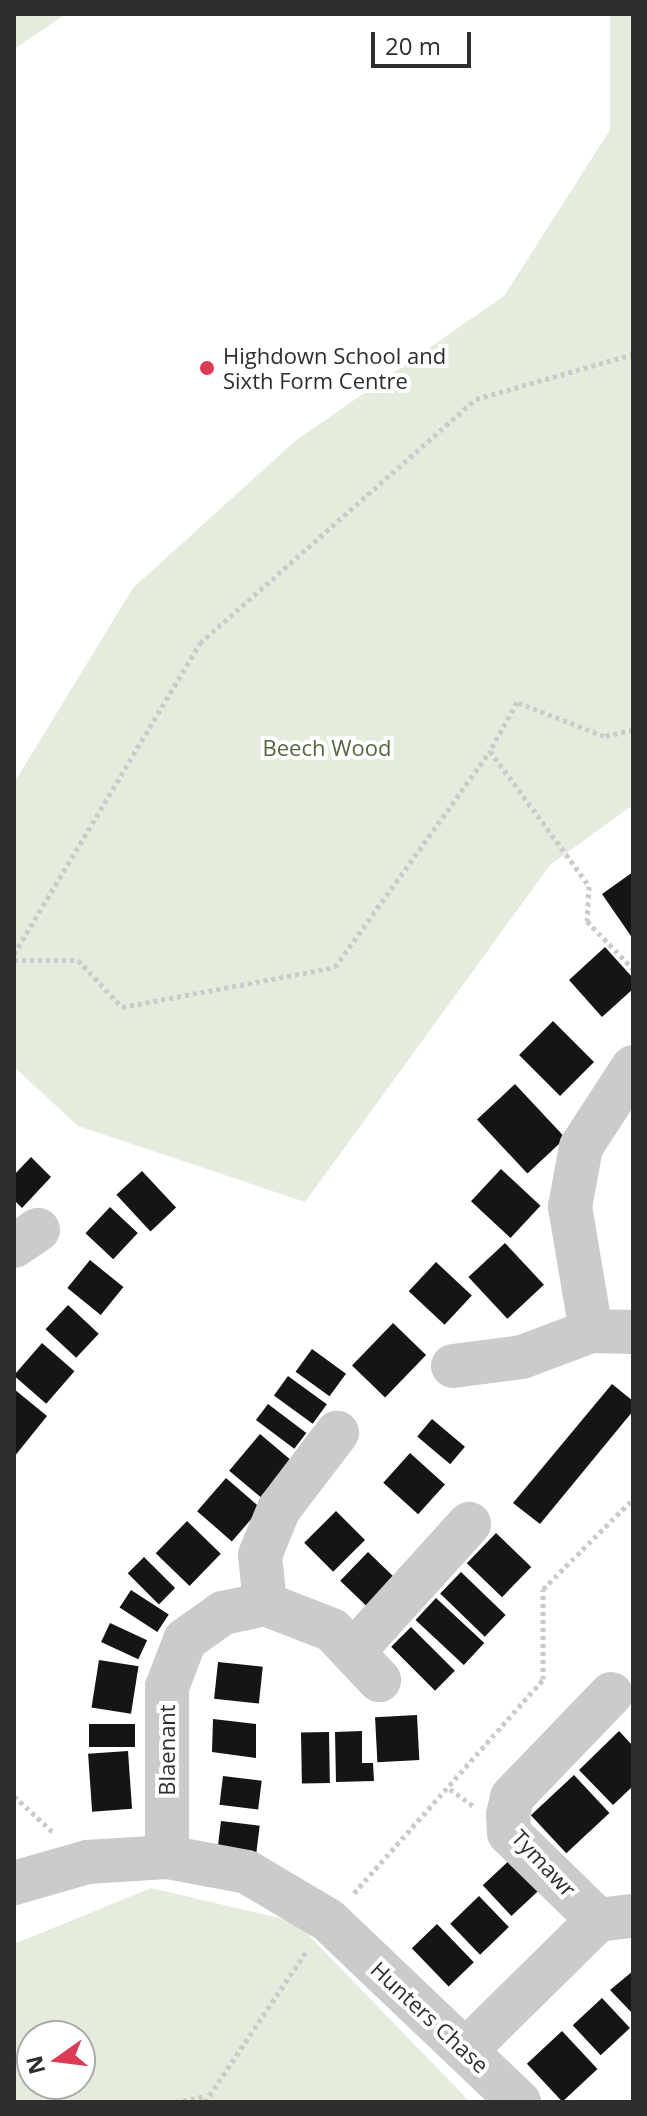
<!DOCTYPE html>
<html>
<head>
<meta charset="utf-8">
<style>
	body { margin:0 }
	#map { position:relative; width:647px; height:2116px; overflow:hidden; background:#fff; font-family:"Open Sans",sans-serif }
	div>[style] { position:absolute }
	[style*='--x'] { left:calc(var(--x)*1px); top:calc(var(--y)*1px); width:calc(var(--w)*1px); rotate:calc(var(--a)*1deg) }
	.green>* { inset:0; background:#e5ebdd }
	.building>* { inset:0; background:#151515; transform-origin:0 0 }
	.path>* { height:5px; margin-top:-2.5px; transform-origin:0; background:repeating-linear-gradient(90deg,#cbcbcb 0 4px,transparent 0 8px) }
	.minor>* { height:44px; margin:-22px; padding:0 22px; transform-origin:22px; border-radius:22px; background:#cbcbcb }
	.dots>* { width:22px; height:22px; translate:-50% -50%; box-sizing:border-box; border:4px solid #fff; border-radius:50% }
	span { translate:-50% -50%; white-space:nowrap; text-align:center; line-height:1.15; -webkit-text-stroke:8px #fff; paint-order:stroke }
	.poi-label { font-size:22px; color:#2e2e2e }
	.left { translate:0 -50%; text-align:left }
	.park-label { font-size:22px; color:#55673e }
	.street-label { font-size:22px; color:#2e2e2e }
	.frame { position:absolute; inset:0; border:16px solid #2e2e2e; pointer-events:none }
	.north { position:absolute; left:16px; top:2020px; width:80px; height:80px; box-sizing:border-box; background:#fff; border:2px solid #ababab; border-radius:50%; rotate:256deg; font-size:22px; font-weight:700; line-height:32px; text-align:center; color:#2e2e2e }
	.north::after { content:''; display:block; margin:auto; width:28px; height:36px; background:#db3b54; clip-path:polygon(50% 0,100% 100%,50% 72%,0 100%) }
	.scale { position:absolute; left:371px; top:32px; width:100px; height:36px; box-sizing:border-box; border:4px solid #2e2e2e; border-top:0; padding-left:10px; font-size:24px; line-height:28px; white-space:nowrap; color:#2e2e2e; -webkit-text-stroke:6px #fff; paint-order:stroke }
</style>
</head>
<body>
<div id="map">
	<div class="green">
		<i style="clip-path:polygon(14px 14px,66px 14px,14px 49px)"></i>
		<i style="clip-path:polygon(610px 14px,633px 14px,633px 805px,550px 865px,305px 1202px,78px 1126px,14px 1067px,14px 783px,133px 588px,295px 441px,504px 296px,610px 130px)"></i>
		<i style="clip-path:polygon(evenodd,151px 1888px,296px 1922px,470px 2102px,14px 2102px,14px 1944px,151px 1888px,32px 2036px,80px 2036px,80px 2084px,32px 2084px,32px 2036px)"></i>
	</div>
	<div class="building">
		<i style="clip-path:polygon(633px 872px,633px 939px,602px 894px)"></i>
		<i style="clip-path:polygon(605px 947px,633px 978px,633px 989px,602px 1017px,569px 980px)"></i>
		<i style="left:553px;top:1021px;width:58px;height:48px;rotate:45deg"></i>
		<i style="left:515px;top:1084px;width:74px;height:52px;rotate:47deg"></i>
		<i style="clip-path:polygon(31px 1157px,51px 1177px,22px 1208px,14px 1200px,14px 1175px)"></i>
		<i style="left:501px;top:1169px;width:54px;height:44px;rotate:43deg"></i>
		<i style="left:142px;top:1171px;width:50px;height:35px;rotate:47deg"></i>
		<i style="left:110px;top:1207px;width:38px;height:36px;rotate:43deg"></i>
		<i style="left:505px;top:1243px;width:57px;height:50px;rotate:47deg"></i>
		<i style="left:90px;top:1260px;width:43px;height:36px;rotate:39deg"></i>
		<i style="left:436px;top:1262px;width:49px;height:40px;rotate:43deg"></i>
		<i style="left:68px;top:1305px;width:42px;height:33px;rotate:43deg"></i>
		<i style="left:393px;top:1323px;width:46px;height:59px;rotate:44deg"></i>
		<i style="left:42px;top:1343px;width:43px;height:43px;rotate:41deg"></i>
		<i style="left:312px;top:1349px;width:42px;height:28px;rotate:36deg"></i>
		<i style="left:288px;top:1376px;width:48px;height:24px;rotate:36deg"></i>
		<i style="clip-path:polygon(612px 1384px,633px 1401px,633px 1411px,540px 1524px,513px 1503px)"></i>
		<i style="clip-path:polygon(14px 1389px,47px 1416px,14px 1457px)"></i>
		<i style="left:268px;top:1404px;width:48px;height:20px;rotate:37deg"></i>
		<i style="left:432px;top:1419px;width:43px;height:23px;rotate:40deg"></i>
		<i style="left:260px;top:1434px;width:45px;height:48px;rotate:40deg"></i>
		<i style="left:410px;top:1453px;width:47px;height:40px;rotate:42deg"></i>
		<i style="left:226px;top:1478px;width:46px;height:44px;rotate:41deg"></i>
		<i style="left:336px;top:1511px;width:41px;height:45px;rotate:45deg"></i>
		<i style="left:187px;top:1521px;width:47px;height:45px;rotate:44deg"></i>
		<i style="left:496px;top:1533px;width:49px;height:42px;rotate:44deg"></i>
		<i style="left:368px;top:1552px;width:39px;height:40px;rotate:44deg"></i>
		<i style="left:144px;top:1557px;width:44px;height:23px;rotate:45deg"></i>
		<i style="left:461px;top:1572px;width:62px;height:30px;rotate:44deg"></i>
		<i style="left:131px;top:1590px;width:45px;height:21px;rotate:33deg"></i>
		<i style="left:436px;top:1598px;width:66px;height:30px;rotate:43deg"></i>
		<i style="left:110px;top:1623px;width:41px;height:21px;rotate:25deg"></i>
		<i style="left:411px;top:1627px;width:62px;height:28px;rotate:45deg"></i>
		<i style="left:99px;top:1660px;width:40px;height:48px;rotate:9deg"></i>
		<i style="left:218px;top:1662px;width:45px;height:37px;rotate:6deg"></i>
		<i style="left:417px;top:1715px;width:45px;height:42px;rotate:87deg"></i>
		<i style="clip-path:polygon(213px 1719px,256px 1724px,256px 1758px,212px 1752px)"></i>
		<i style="left:89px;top:1724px;width:46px;height:23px"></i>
		<i style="clip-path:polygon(362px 1731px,362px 1763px,373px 1763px,374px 1781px,336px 1782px,335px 1732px)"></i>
		<i style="clip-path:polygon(619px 1731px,633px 1746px,633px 1786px,613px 1805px,579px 1770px)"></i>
		<i style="left:329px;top:1732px;width:51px;height:28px;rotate:89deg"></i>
		<i style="left:128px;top:1751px;width:58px;height:40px;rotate:86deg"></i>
		<i style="left:574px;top:1775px;width:52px;height:59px;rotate:47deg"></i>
		<i style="left:223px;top:1776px;width:39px;height:29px;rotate:7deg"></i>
		<i style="left:221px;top:1821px;width:39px;height:29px;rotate:7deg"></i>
		<i style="left:512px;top:1858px;width:42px;height:40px;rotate:47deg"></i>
		<i style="left:479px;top:1896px;width:43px;height:40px;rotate:46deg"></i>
		<i style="left:437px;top:1924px;width:53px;height:35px;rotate:46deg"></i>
		<i style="clip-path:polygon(633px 1971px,633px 2014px,610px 1990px)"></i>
		<i style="left:602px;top:1998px;width:41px;height:40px;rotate:47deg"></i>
		<i style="left:562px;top:2031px;width:52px;height:48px;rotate:47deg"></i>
	</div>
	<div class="path">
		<i style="--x:633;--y:730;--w:30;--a:168"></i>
		<i style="--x:604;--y:736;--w:93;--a:-158.7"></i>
		<i style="--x:517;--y:702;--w:56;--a:118.9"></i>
		<i style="--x:490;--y:751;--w:167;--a:53.7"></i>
		<i style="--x:589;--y:886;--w:35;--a:93"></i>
		<i style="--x:587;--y:921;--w:66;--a:46.2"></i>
		<i style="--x:14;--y:954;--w:362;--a:-59.1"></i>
		<i style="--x:200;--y:643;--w:368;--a:-41.5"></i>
		<i style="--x:476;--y:399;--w:163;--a:-16"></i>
		<i style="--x:14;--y:960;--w:64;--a:0"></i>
		<i style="--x:78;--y:960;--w:64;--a:46.9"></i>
		<i style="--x:122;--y:1007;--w:217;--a:-10.6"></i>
		<i style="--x:335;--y:967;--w:266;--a:-54.3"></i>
		<i style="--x:450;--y:1789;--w:29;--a:36"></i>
		<i style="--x:14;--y:1796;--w:54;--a:42.8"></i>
		<i style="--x:354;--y:1893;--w:286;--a:-48.5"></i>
		<i style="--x:543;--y:1679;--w:90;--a:-90"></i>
		<i style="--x:543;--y:1589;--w:127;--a:-45"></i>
		<i style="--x:175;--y:2102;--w:31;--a:-11"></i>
		<i style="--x:205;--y:2102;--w:183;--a:-56.1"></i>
	</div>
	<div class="minor">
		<i style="--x:14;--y:1246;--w:29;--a:-34"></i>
		<i style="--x:591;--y:1331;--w:126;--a:-99.6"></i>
		<i style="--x:570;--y:1207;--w:61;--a:-79.6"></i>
		<i style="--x:581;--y:1147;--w:95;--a:-57"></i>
		<i style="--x:453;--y:1366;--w:70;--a:-7.4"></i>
		<i style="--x:522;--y:1357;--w:74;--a:-20.6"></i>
		<i style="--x:591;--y:1331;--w:42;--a:1.4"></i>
		<i style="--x:265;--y:1604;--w:49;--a:-95.8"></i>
		<i style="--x:260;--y:1555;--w:50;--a:-67.6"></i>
		<i style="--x:279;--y:1509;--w:96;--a:-52.7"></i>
		<i style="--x:353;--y:1652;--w:173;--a:-47.8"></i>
		<i style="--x:167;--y:1857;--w:170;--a:-90"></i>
		<i style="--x:167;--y:1687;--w:50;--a:-69"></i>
		<i style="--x:185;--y:1640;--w:47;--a:-35.4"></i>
		<i style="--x:223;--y:1613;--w:43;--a:-12.1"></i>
		<i style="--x:265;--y:1604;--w:72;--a:21.2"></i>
		<i style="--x:332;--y:1630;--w:69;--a:46.8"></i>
		<i style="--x:14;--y:1883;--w:76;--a:-16"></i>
		<i style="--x:87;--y:1862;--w:80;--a:-3.6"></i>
		<i style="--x:167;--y:1857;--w:81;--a:10.6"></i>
		<i style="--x:247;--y:1872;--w:94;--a:30.7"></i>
		<i style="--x:328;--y:1920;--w:264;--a:43.6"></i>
		<i style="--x:598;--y:1920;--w:124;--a:-135.7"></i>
		<i style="--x:509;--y:1833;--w:18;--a:-93"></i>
		<i style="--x:508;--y:1815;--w:18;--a:-77"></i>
		<i style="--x:512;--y:1797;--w:143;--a:-46.1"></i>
		<i style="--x:466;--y:2050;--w:185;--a:-44.6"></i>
		<i style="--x:598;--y:1920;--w:35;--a:-7"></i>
	</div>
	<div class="dots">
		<i style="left:207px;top:368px;background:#db3b54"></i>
	</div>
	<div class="poi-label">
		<span class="left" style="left:223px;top:368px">Highdown School and<br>Sixth Form Centre</span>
	</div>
	<div class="park-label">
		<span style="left:327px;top:748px">Beech Wood</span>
	</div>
	<div class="street-label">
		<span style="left:167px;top:1750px;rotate:-90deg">Blaenant</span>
		<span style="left:544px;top:1863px;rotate:47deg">Tymawr</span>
		<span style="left:430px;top:2017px;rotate:43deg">Hunters Chase</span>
	</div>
	<div class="frame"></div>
	<div class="north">N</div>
	<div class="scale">20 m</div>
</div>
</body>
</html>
